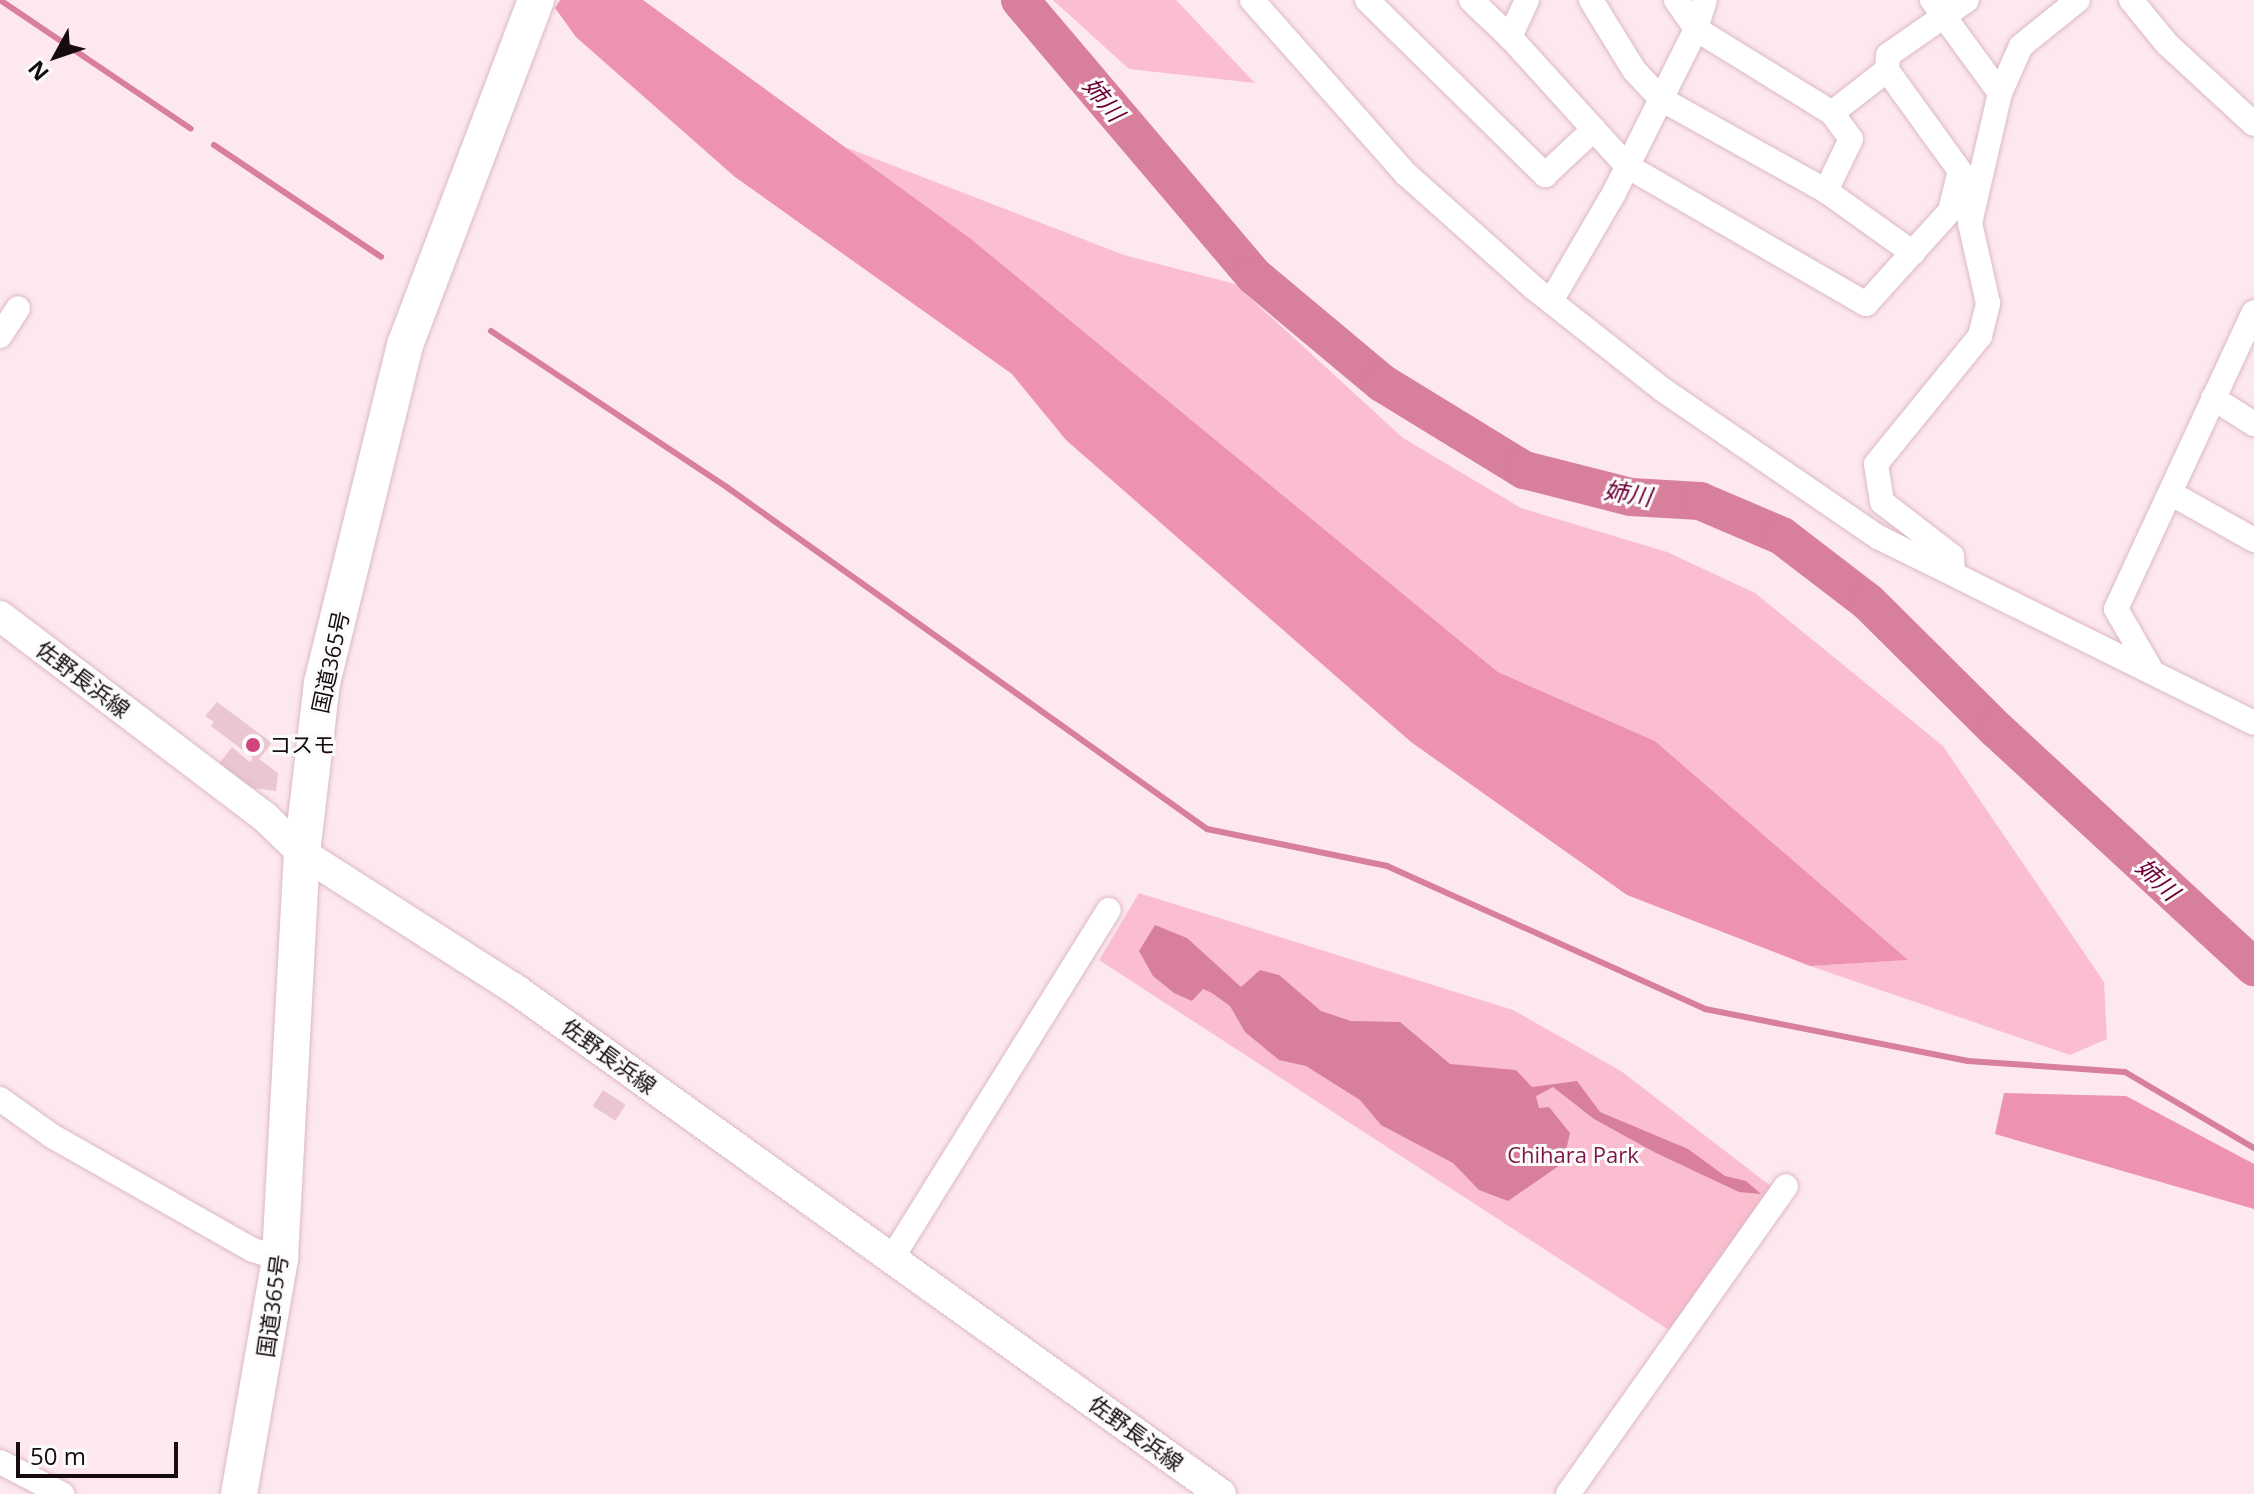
<!DOCTYPE html>
<html>
<head>
<meta charset="utf-8">
<style>
	body { margin:0 }
	#map { position:relative; width:2254px; height:1494px; overflow:hidden; background:#fde8ee; font-family:"Open Sans","Noto Sans JP",sans-serif }
	div>[style] { position:absolute }
	[style*='--x'] { left:calc(var(--x)*1px); top:calc(var(--y)*1px); width:calc(var(--w)*1px); rotate:calc(var(--a)*1deg) }
	.green>* { inset:0; background:#fbbed0 }
	.forest>* { inset:0; background:#ed93af }
	.water>* { inset:0; background:#d77f9b }
	.stream>* { height:6px; margin:-3px; padding:0 3px; transform-origin:3px; border-radius:3px; background:#d77f9b }
	.river>* { height:38px; margin:-19px; padding:0 19px; transform-origin:19px; border-radius:19px; background:#d77f9b }
	.building>* { inset:0; background:#e9c6d0; transform-origin:0 0 }
	.roads { filter:drop-shadow(0 0 2px #dcb9c3) drop-shadow(0 0 2px #dcb9c3) }
	.minor>* { height:24px; margin:-12px; padding:0 12px; transform-origin:12px; border-radius:12px; background:#fff }
	.major>* { height:30px; margin:-15px; padding:0 15px; transform-origin:15px; border-radius:15px; background:#fff }
	.highway>* { height:36px; margin:-18px; padding:0 18px; transform-origin:18px; border-radius:18px; background:#fff }
	.dots>* { width:22px; height:22px; translate:-50% -50%; box-sizing:border-box; border:4px solid #fbfbfb; border-radius:50% }
	span { translate:-50% -50%; white-space:nowrap; text-align:center; line-height:1.15; -webkit-text-stroke:6px #fbfbfb; paint-order:stroke }
	.street-label { font-size:22px; color:#160b0e }
	.poi-label { font-size:22px; color:#160b0e }
	.left { translate:0 -50%; text-align:left }
	.park-label { font-size:22px; color:#7f1645 }
	.water-label { font-size:24px; color:#6e0037; font-style:italic }
	.north { position:absolute; left:16px; top:16px; width:80px; height:80px; -webkit-text-stroke:6px #fbfbfb; paint-order:stroke; rotate:230deg; font-size:22px; font-weight:700; line-height:32px; text-align:center; color:#160b0e }
	.north::after { content:''; display:block; margin:auto; width:28px; height:36px; background:#160b0e; clip-path:polygon(50% 0,100% 100%,50% 72%,0 100%) }
	.scale { position:absolute; left:16px; top:1442px; width:162px; height:36px; box-sizing:border-box; border:4px solid #160b0e; border-top:0; padding-left:10px; font-size:24px; line-height:28px; white-space:nowrap; color:#160b0e; -webkit-text-stroke:6px #fbfbfb; paint-order:stroke }
</style>
</head>
<body>
<div id="map">
	<div class="green">
		<i style="clip-path:polygon(1053px 0,1176px 0,1255px 83px,1129px 69px)"></i>
		<i style="clip-path:polygon(845px 147px,1124px 255px,1235px 284px,1403px 438px,1521px 508px,1667px 552px,1755px 593px,1943px 746px,2104px 982px,2107px 1039px,2070px 1055px,1810px 966px,1907px 960px,1655px 741px,1498px 672px,971px 239px)"></i>
		<i style="clip-path:polygon(1139px 893px,1513px 1010px,1621px 1071px,1772px 1187px,1675px 1334px,1099px 960px)"></i>
	</div>
	<div class="forest">
		<i style="clip-path:polygon(560px 0,643px 0,971px 239px,1498px 672px,1655px 741px,1908px 960px,1810px 966px,1627px 895px,1411px 742px,1066px 440px,1012px 374px,735px 177px,576px 37px,555px 8px)"></i>
		<i style="clip-path:polygon(2004px 1093px,2126px 1096px,2254px 1164px,2254px 1209px,1995px 1134px)"></i>
	</div>
	<div class="water">
		<i style="clip-path:polygon(1155px 925px,1187px 938px,1241px 987px,1260px 970px,1279px 975px,1321px 1011px,1351px 1021px,1400px 1022px,1450px 1064px,1516px 1070px,1532px 1087px,1577px 1081px,1600px 1112px,1688px 1149px,1725px 1176px,1746px 1181px,1761px 1194px,1739px 1192px,1654px 1152px,1594px 1119px,1553px 1087px,1536px 1096px,1539px 1108px,1549px 1107px,1570px 1133px,1563px 1163px,1508px 1201px,1479px 1190px,1453px 1163px,1381px 1125px,1360px 1100px,1306px 1066px,1279px 1060px,1245px 1032px,1230px 1006px,1212px 993px,1203px 989px,1192px 1001px,1174px 993px,1153px 976px,1139px 951px)"></i>
	</div>
	<div class="stream">
		<i style="--x:0;--y:0;--w:230;--a:34"></i>
		<i style="--x:214;--y:145;--w:201;--a:33.8"></i>
		<i style="--x:491;--y:331;--w:284;--a:33.5"></i>
		<i style="--x:728;--y:488;--w:588;--a:35.45"></i>
		<i style="--x:1207;--y:829;--w:184;--a:11.6"></i>
		<i style="--x:1387;--y:866;--w:349;--a:24.2"></i>
		<i style="--x:1705;--y:1009;--w:268;--a:11.2"></i>
		<i style="--x:1968;--y:1061;--w:157;--a:4"></i>
		<i style="--x:2125;--y:1072;--w:150;--a:30.5"></i>
	</div>
	<div class="river">
		<i style="--x:1020;--y:0;--w:362;--a:49.7"></i>
		<i style="--x:1254;--y:276;--w:167;--a:39.9"></i>
		<i style="--x:1382;--y:383;--w:167;--a:31.5"></i>
		<i style="--x:1524;--y:470;--w:110;--a:14.2"></i>
		<i style="--x:1631;--y:497;--w:69;--a:3.3"></i>
		<i style="--x:1700;--y:501;--w:89;--a:23.1"></i>
		<i style="--x:1782;--y:536;--w:108;--a:37.5"></i>
		<i style="--x:1868;--y:602;--w:182;--a:44.8"></i>
		<i style="--x:1997;--y:730;--w:350;--a:42.7"></i>
	</div>
	<div class="building">
		<i style="clip-path:polygon(217px 702px,272px 743px,259px 759px,278px 773px,276px 791px,245px 787px,217px 766px,232px 747px,250px 762px,253px 758px,211px 726px,214px 722px,205px 716px)"></i>
		<i style="left:603px;top:1090px;width:27px;height:19px;rotate:33deg"></i>
	</div>
	<div class="roads">
		<div class="minor">
			<i style="--x:1252;--y:0;--w:232;--a:48.5"></i>
			<i style="--x:1406;--y:174;--w:171;--a:41.7"></i>
			<i style="--x:1534;--y:288;--w:164;--a:38.3"></i>
			<i style="--x:1663;--y:390;--w:260;--a:34.4"></i>
			<i style="--x:1878;--y:537;--w:419;--a:26.3"></i>
			<i style="--x:1367;--y:0;--w:250;--a:44.5"></i>
			<i style="--x:1545;--y:175;--w:67;--a:-43.2"></i>
			<i style="--x:1471;--y:0;--w:54;--a:43.5"></i>
			<i style="--x:1527;--y:0;--w:41;--a:114.7"></i>
			<i style="--x:1510;--y:37;--w:174;--a:47.8"></i>
			<i style="--x:1627;--y:166;--w:276;--a:30"></i>
			<i style="--x:1866;--y:304;--w:125;--a:-47.9"></i>
			<i style="--x:1950;--y:211;--w:41;--a:-76"></i>
			<i style="--x:1960;--y:171;--w:125;--a:-125.9"></i>
			<i style="--x:1887;--y:70;--w:70;--a:142"></i>
			<i style="--x:1832;--y:113;--w:32;--a:54"></i>
			<i style="--x:1851;--y:139;--w:58;--a:115.7"></i>
			<i style="--x:1826;--y:191;--w:107;--a:35.5"></i>
			<i style="--x:1591;--y:0;--w:82;--a:58.4"></i>
			<i style="--x:1634;--y:70;--w:40;--a:47"></i>
			<i style="--x:1661;--y:99;--w:189;--a:29.1"></i>
			<i style="--x:1676;--y:0;--w:35;--a:55"></i>
			<i style="--x:1696;--y:29;--w:160;--a:31.7"></i>
			<i style="--x:1932;--y:0;--w:115;--a:53.8"></i>
			<i style="--x:2131;--y:0;--w:57;--a:50.7"></i>
			<i style="--x:2167;--y:44;--w:118;--a:42.6"></i>
			<i style="--x:1887;--y:70;--w:15;--a:-86"></i>
			<i style="--x:1888;--y:55;--w:96;--a:-34.8"></i>
			<i style="--x:1551;--y:301;--w:125;--a:-59.7"></i>
			<i style="--x:1614;--y:193;--w:183;--a:-63.4"></i>
			<i style="--x:1696;--y:29;--w:30;--a:-73"></i>
			<i style="--x:0;--y:336;--w:33;--a:-57"></i>
			<i style="--x:2213;--y:398;--w:49;--a:32.4"></i>
			<i style="--x:2172;--y:494;--w:94;--a:29.3"></i>
			<i style="--x:1953;--y:571;--w:15;--a:-94"></i>
			<i style="--x:1952;--y:556;--w:88;--a:-142.4"></i>
			<i style="--x:1882;--y:502;--w:38;--a:-99"></i>
			<i style="--x:1876;--y:464;--w:165;--a:-50.9"></i>
			<i style="--x:1980;--y:336;--w:34;--a:-76"></i>
			<i style="--x:1988;--y:303;--w:82;--a:-102.7"></i>
			<i style="--x:1970;--y:223;--w:133;--a:-77"></i>
			<i style="--x:2000;--y:93;--w:51;--a:-65.9"></i>
			<i style="--x:2021;--y:46;--w:73;--a:-38.9"></i>
			<i style="--x:2150;--y:668;--w:68;--a:-120"></i>
			<i style="--x:2116;--y:609;--w:327;--a:-65.1"></i>
			<i style="--x:0;--y:1099;--w:64;--a:35.4"></i>
			<i style="--x:52;--y:1136;--w:231;--a:29.6"></i>
			<i style="--x:253;--y:1250;--w:28;--a:17"></i>
			<i style="--x:892;--y:1258;--w:410;--a:-58.1"></i>
			<i style="--x:0;--y:1462;--w:70;--a:27.3"></i>
			<i style="--x:1568;--y:1494;--w:377;--a:-54.7"></i>
		</div>
		<div class="major">
			<i style="--x:0;--y:616;--w:334;--a:37.2"></i>
			<i style="--x:266;--y:818;--w:50;--a:44.2"></i>
			<i style="--x:302;--y:853;--w:253;--a:32.6"></i>
			<i style="--x:515;--y:989;--w:868;--a:35.58"></i>
		</div>
		<div class="highway">
			<i style="--x:239;--y:1494;--w:240;--a:-80.1"></i>
			<i style="--x:280;--y:1258;--w:406;--a:-86.9"></i>
			<i style="--x:302;--y:853;--w:171;--a:-83.3"></i>
			<i style="--x:322;--y:683;--w:348;--a:-76.2"></i>
			<i style="--x:405;--y:345;--w:369;--a:-69.2"></i>
		</div>
	</div>
	<div class="dots">
		<i style="left:253px;top:745px;background:#d0457c"></i>
	</div>
	<div class="street-label">
		<span style="left:330px;top:662px;rotate:-78deg">国道365号</span>
		<span style="left:83px;top:679px;rotate:37deg">佐野長浜線</span>
		<span style="left:609px;top:1056px;rotate:36deg">佐野長浜線</span>
		<span style="left:272px;top:1306px;rotate:-82deg">国道365号</span>
		<span style="left:1136px;top:1433px;rotate:36deg">佐野長浜線</span>
	</div>
	<div class="poi-label">
		<span class="left" style="left:269px;top:745px">コスモ</span>
	</div>
	<div class="park-label">
		<span style="left:1573px;top:1155px">Chihara Park</span>
	</div>
	<div class="water-label">
		<span style="left:1104px;top:99px;rotate:50deg">姉川</span>
		<span style="left:1628px;top:493px;rotate:9deg">姉川</span>
		<span style="left:2158px;top:879px;rotate:43deg">姉川</span>
	</div>
	<div class="north">N</div>
	<div class="scale">50 m</div>
</div>
</body>
</html>
